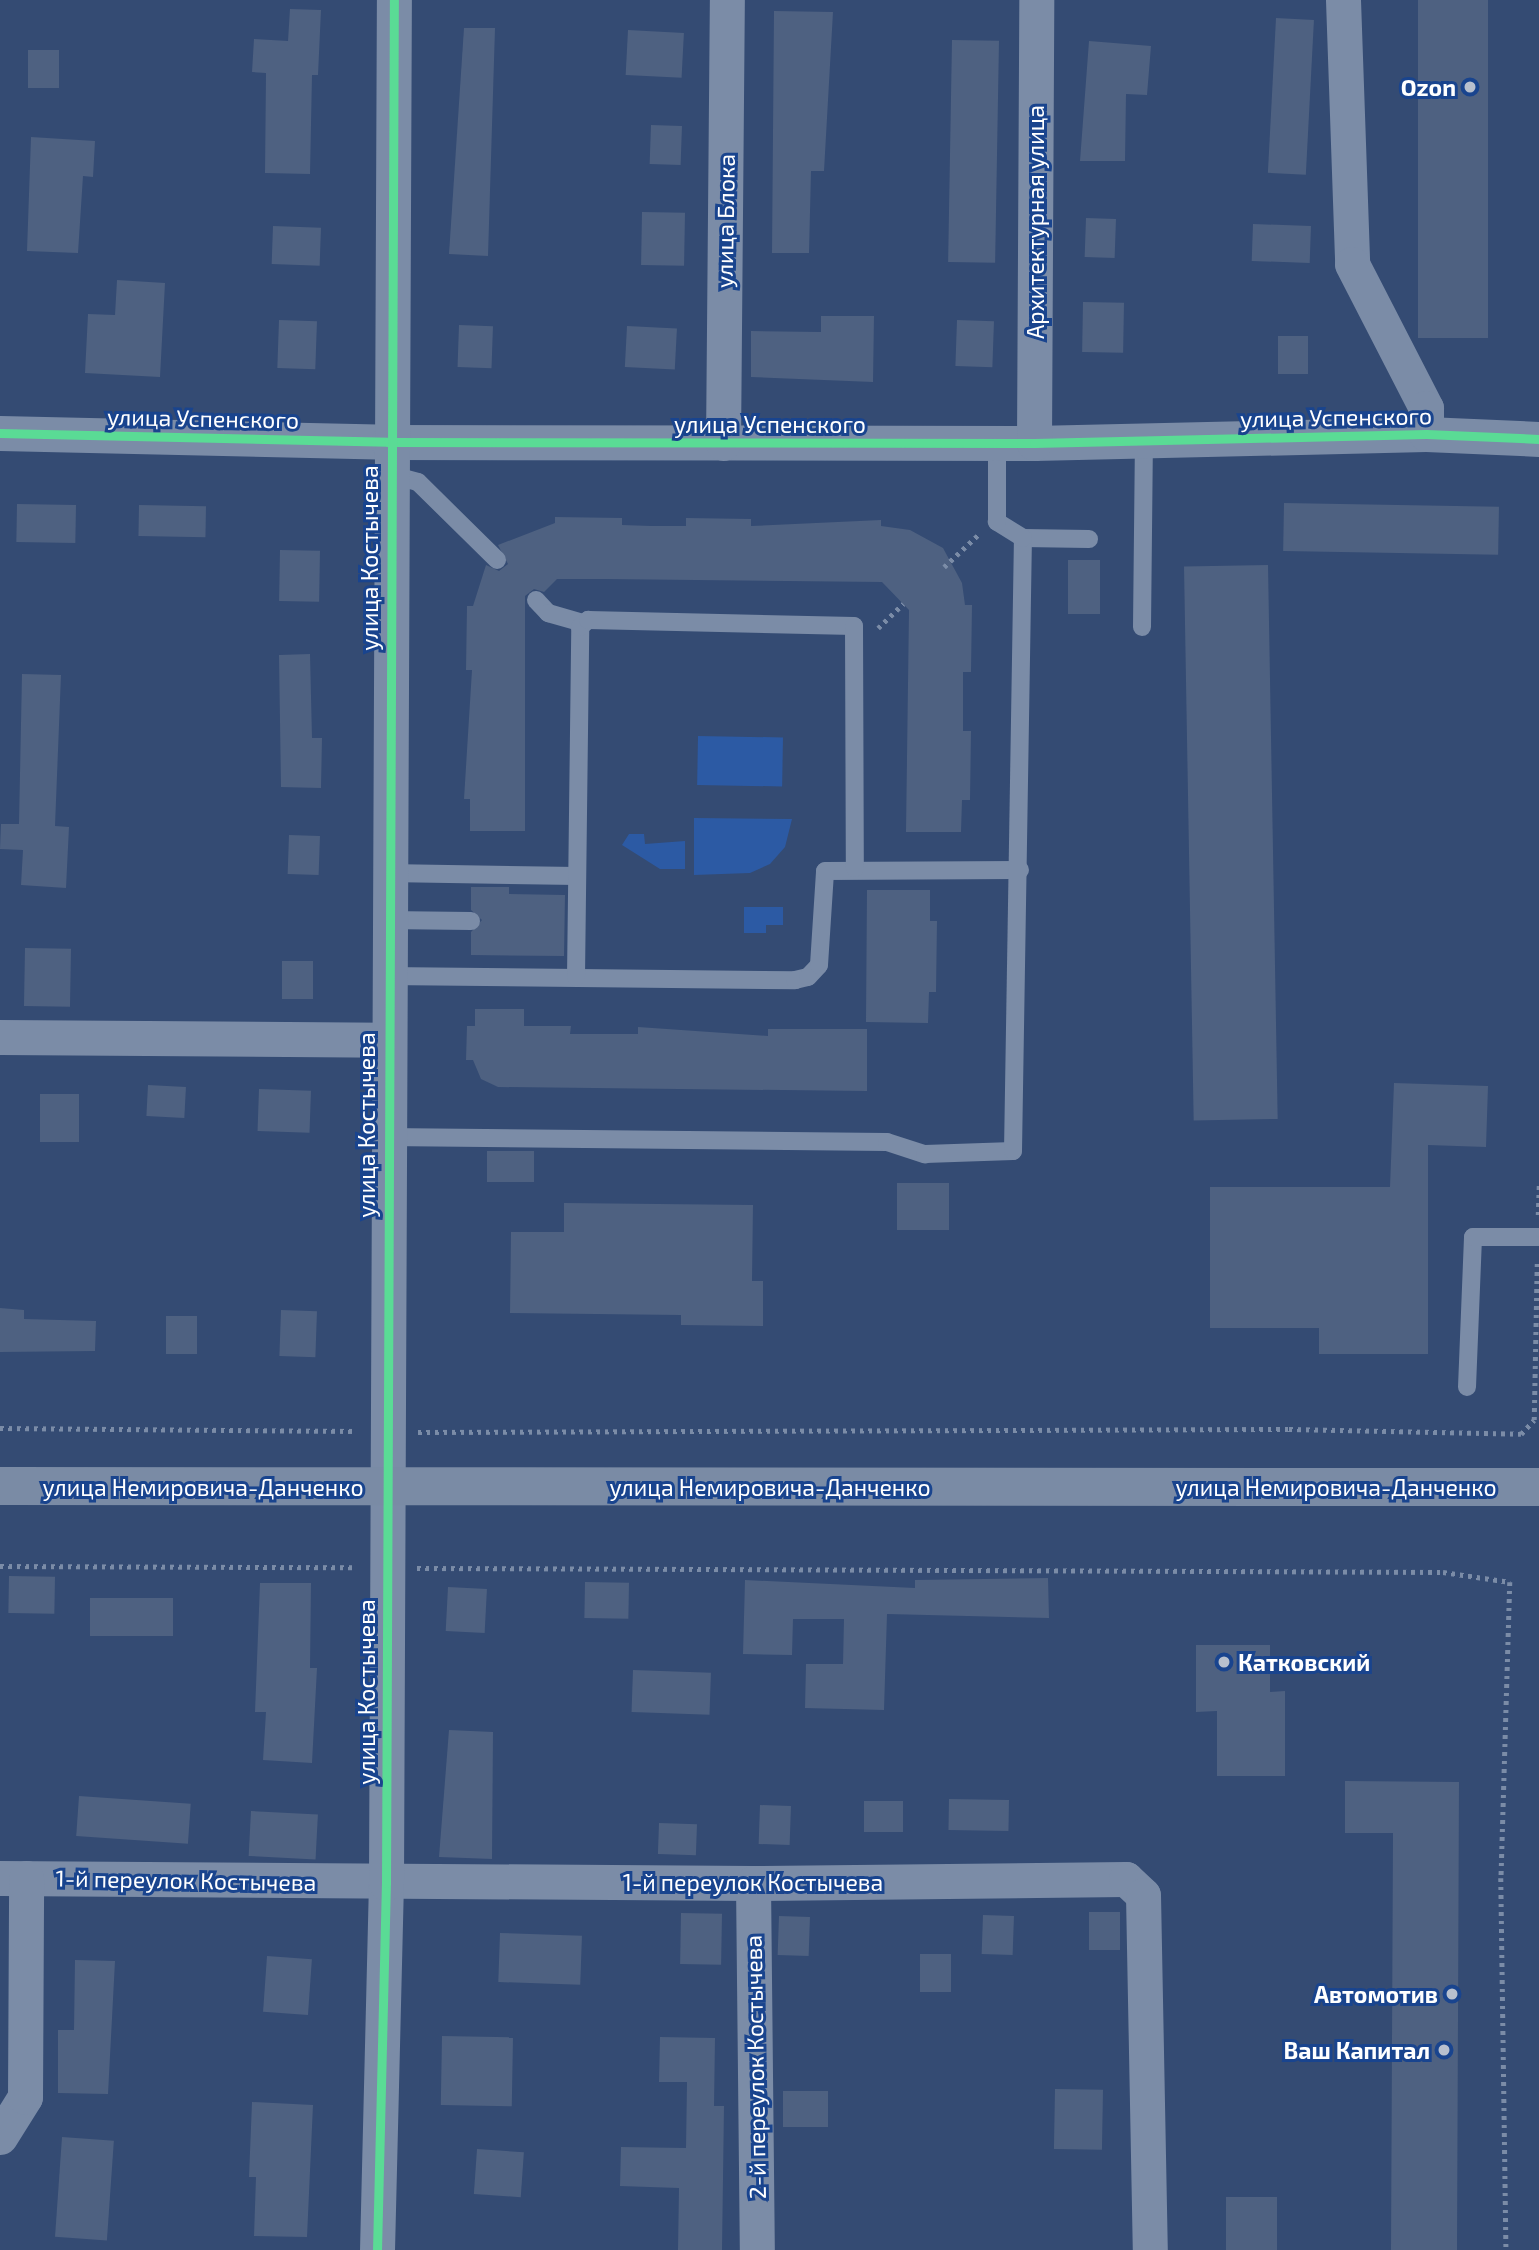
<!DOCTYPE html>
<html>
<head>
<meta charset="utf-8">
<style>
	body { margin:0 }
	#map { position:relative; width:1539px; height:2250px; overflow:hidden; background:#344b73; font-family:"Exo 2",sans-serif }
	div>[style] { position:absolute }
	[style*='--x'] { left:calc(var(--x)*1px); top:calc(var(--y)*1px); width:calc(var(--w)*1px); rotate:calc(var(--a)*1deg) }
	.green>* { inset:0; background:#2c5aa4; transform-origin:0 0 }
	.building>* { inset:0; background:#4e6181; transform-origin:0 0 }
	.path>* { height:4.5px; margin-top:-2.25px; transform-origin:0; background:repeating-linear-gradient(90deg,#7b8ca7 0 3.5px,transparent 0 8.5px) }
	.lane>* { height:18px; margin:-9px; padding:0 9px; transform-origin:9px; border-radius:9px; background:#7b8ca7 }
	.street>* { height:35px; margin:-17.5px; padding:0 17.5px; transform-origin:17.5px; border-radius:17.5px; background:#7b8ca7 }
	.primary>* { height:38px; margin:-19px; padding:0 19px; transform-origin:19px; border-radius:19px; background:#7a8ba5 }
	.cycleway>* { height:9px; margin:-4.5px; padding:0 4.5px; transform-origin:4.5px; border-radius:4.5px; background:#5adb95 }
	.dots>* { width:19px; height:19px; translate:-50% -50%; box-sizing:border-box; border:4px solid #19448e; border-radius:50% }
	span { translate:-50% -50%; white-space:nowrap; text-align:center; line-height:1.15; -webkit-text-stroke:6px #19448e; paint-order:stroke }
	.poi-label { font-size:23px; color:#fff; font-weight:700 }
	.right { translate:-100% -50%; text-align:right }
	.left { translate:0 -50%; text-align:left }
	.street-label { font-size:23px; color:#fff }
</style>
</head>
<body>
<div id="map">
	<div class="green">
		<i style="left:698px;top:736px;width:85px;height:49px;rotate:1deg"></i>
		<i style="clip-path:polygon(694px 818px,695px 818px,792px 819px,785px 847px,770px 864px,750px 873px,694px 875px)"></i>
		<i style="clip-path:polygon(629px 834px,644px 834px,645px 844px,685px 841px,685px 869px,660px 869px,622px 845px)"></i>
		<i style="clip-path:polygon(744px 907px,783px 907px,783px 925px,766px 925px,766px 933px,744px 933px)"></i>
	</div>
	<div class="building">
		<i style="left:1418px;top:0;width:70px;height:338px"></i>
		<i style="clip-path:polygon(290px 9px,321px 10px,318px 75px,312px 75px,310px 174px,265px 173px,266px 73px,252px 72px,254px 39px,288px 41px)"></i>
		<i style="clip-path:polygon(774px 11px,833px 12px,824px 171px,811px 171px,809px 253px,772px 253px)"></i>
		<i style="left:1276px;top:18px;width:38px;height:155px;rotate:3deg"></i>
		<i style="clip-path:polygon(464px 28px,495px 28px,488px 256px,449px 254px)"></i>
		<i style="left:628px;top:30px;width:56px;height:45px;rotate:3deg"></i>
		<i style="left:952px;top:40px;width:47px;height:222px;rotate:1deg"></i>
		<i style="clip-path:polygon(1089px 41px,1151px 46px,1147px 95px,1126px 94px,1125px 161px,1080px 161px)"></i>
		<i style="left:28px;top:50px;width:31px;height:38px"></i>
		<i style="left:651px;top:125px;width:31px;height:39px;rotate:2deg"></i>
		<i style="clip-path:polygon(31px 137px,95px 141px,93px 177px,83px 176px,78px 253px,27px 251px)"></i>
		<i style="left:642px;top:212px;width:43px;height:53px;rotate:1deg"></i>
		<i style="left:1086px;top:218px;width:30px;height:39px;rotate:2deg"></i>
		<i style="left:1253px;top:224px;width:58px;height:37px;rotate:2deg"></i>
		<i style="left:273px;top:226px;width:48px;height:38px;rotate:2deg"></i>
		<i style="clip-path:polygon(117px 280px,165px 283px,160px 377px,85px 373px,88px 314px,115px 315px)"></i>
		<i style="left:1083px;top:302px;width:41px;height:50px;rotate:1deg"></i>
		<i style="clip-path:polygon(821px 316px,874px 316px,873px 382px,751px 377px,751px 331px,821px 332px)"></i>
		<i style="left:279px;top:320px;width:38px;height:48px;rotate:2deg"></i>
		<i style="left:957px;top:320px;width:37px;height:46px;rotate:2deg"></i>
		<i style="left:459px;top:325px;width:34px;height:42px;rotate:2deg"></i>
		<i style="left:627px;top:326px;width:50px;height:41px;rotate:3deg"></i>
		<i style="left:1278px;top:336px;width:30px;height:38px"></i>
		<i style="left:1284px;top:503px;width:215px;height:48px;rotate:1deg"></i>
		<i style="left:17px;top:504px;width:59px;height:38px;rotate:1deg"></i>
		<i style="left:139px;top:505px;width:67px;height:31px;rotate:1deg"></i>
		<i style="clip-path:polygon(555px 517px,622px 518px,622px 525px,651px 526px,686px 526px,686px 518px,751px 519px,751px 526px,881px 520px,881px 526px,910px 530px,943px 548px,962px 583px,965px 605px,972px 605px,971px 672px,963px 672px,963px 731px,971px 731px,970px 800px,962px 800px,961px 832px,906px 832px,909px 610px,882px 582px,604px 579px,557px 579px,544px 592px,534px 589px,525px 596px,525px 831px,470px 831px,470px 799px,464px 799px,472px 670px,466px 670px,467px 606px,473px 606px,486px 565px,499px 571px,508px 564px,498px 545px,555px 523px)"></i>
		<i style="left:280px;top:550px;width:40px;height:51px;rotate:1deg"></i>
		<i style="left:1100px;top:560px;width:54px;height:32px;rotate:90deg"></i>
		<i style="left:1268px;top:565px;width:554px;height:84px;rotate:89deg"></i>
		<i style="clip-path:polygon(310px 654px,312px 738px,322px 738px,321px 788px,281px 787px,279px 655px)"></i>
		<i style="clip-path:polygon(22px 674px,61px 675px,55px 826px,69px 827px,66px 888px,21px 885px,23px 850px,0 849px,1px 824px,19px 824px)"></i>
		<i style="left:289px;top:835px;width:31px;height:39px;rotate:2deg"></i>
		<i style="clip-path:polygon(471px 887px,509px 887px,509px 894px,565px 895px,564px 956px,471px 955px,471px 932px,482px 920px,471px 910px)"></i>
		<i style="clip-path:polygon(867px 890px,930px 890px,930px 921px,937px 921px,936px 992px,929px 992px,928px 1023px,866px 1022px)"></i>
		<i style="left:25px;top:948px;width:46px;height:58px;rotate:1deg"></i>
		<i style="left:282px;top:961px;width:31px;height:38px"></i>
		<i style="clip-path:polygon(475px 1009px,524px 1009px,524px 1026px,571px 1026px,570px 1034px,638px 1034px,638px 1027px,768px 1036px,768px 1029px,867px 1029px,867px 1091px,498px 1087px,481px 1079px,473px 1060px,466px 1060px,467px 1026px,475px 1026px)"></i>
		<i style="clip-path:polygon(1394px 1083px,1488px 1086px,1486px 1147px,1428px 1145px,1428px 1354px,1319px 1354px,1319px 1328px,1210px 1328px,1210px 1187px,1390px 1187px)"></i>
		<i style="left:148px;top:1085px;width:38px;height:31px;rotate:3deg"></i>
		<i style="left:259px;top:1089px;width:52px;height:42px;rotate:2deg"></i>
		<i style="left:40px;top:1094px;width:39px;height:48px"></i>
		<i style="left:487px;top:1151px;width:47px;height:31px"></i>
		<i style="left:897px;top:1183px;width:52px;height:47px"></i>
		<i style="clip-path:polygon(564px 1203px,753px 1205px,752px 1281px,763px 1281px,763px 1326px,681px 1325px,681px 1315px,510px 1313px,511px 1232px,564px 1232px)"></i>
		<i style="clip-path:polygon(0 1308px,24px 1310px,24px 1319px,96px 1321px,95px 1351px,0 1352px)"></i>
		<i style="left:281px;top:1310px;width:36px;height:46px;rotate:2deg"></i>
		<i style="left:166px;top:1316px;width:31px;height:38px"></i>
		<i style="left:9px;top:1576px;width:46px;height:37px;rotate:1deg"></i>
		<i style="clip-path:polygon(1048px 1578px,1049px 1618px,887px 1614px,884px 1710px,805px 1708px,806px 1664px,843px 1664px,844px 1619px,793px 1619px,792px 1655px,743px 1654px,745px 1580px,915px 1588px,915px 1580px)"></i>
		<i style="left:585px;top:1582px;width:44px;height:36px;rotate:1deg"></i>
		<i style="clip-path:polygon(260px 1583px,311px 1583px,310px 1668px,317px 1668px,312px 1763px,263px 1760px,266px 1712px,255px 1712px)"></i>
		<i style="left:448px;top:1587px;width:39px;height:44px;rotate:3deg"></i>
		<i style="left:90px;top:1598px;width:83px;height:38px"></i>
		<i style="clip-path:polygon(1196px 1645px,1270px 1645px,1270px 1692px,1285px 1691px,1285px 1776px,1217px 1776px,1217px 1711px,1196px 1712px)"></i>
		<i style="left:633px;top:1670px;width:78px;height:42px;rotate:2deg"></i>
		<i style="clip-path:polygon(449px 1730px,493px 1732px,492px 1859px,439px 1857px)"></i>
		<i style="clip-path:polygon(1345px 1781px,1459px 1782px,1457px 2250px,1391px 2250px,1393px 1833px,1345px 1833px)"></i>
		<i style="left:79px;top:1796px;width:112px;height:40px;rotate:4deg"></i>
		<i style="left:949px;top:1799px;width:60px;height:31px;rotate:1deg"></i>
		<i style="left:864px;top:1801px;width:39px;height:31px"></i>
		<i style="left:760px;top:1805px;width:31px;height:39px;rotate:2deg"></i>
		<i style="left:251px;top:1811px;width:67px;height:45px;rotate:3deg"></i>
		<i style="left:659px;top:1823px;width:38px;height:31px;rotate:2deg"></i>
		<i style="left:1089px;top:1912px;width:31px;height:38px"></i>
		<i style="left:681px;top:1913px;width:41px;height:51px;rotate:1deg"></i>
		<i style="left:983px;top:1915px;width:31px;height:39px;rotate:2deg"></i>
		<i style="left:779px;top:1916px;width:31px;height:39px;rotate:2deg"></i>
		<i style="left:500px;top:1933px;width:82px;height:49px;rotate:2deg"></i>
		<i style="left:920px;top:1954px;width:31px;height:38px"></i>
		<i style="left:267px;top:1956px;width:45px;height:56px;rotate:4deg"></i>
		<i style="clip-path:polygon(75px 1960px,115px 1961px,108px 2094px,58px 2093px,58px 2030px,74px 2030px)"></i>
		<i style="left:442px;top:2036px;width:71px;height:69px;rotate:1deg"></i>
		<i style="clip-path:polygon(660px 2037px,715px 2038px,714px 2106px,724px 2106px,722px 2250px,678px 2250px,679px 2188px,620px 2186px,621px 2147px,686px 2148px,687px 2082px,659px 2082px)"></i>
		<i style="left:1055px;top:2089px;width:48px;height:60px;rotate:1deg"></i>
		<i style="left:783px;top:2091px;width:45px;height:36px"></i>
		<i style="clip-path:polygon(252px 2102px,313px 2105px,307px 2237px,254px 2236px,256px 2177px,249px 2177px)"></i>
		<i style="left:62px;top:2137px;width:52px;height:100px;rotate:4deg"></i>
		<i style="left:477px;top:2149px;width:47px;height:45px;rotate:4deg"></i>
		<i style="left:1226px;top:2197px;width:51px;height:53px"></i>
	</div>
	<div class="path">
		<i style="--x:944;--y:567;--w:48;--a:-43.3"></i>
		<i style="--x:878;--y:628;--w:35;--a:-44"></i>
		<i style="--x:1538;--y:1215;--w:34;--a:-88"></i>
		<i style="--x:0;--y:1428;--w:357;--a:0.5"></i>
		<i style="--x:418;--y:1432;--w:871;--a:-0.2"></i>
		<i style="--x:1289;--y:1429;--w:232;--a:1.2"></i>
		<i style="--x:1521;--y:1434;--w:19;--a:-47"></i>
		<i style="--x:1534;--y:1420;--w:161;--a:-88.9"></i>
		<i style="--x:0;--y:1566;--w:356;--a:0.2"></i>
		<i style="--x:417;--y:1568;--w:1026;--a:0.22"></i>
		<i style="--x:1443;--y:1572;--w:68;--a:8.5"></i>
		<i style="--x:1510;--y:1582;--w:296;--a:91.7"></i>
		<i style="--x:1501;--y:1878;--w:372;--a:89.2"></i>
	</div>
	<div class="lane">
		<i style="--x:388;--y:474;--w:31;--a:15"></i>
		<i style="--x:418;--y:482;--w:111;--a:44.6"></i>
		<i style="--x:1023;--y:538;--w:66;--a:0.9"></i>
		<i style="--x:536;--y:600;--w:18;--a:47"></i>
		<i style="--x:548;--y:613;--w:35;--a:16"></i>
		<i style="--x:1142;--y:627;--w:187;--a:-89.4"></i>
		<i style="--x:387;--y:873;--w:190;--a:0.9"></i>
		<i style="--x:386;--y:920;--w:85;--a:0.7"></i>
		<i style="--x:386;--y:976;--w:409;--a:0.6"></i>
		<i style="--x:795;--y:980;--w:13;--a:-13"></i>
		<i style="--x:808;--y:977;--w:16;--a:-47"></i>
		<i style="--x:819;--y:965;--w:94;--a:-86.3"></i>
		<i style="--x:825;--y:871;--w:195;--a:-0.3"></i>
		<i style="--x:576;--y:977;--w:350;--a:-89.3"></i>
		<i style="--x:580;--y:627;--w:11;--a:-41"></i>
		<i style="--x:588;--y:620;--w:266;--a:1.3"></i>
		<i style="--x:854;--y:626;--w:242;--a:89.8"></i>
		<i style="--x:385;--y:1137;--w:502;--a:0.57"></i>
		<i style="--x:887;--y:1142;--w:40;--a:18"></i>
		<i style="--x:925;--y:1154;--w:88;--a:-2"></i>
		<i style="--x:1013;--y:1151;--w:613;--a:-89.07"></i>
		<i style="--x:1023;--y:538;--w:31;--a:-148"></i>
		<i style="--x:997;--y:522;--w:79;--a:-90"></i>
		<i style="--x:1467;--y:1387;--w:150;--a:-87.7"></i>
		<i style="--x:1473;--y:1237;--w:66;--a:0"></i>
	</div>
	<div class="street">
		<i style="--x:1343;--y:0;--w:264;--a:88"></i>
		<i style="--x:1352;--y:264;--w:162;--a:62.8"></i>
		<i style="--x:1426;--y:408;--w:26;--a:90"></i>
		<i style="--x:0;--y:433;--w:388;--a:1.3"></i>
		<i style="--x:388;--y:442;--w:646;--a:0.09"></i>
		<i style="--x:1034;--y:443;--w:392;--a:-1.3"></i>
		<i style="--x:1426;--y:434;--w:113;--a:2.5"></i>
		<i style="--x:723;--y:443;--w:443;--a:-89.5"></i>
		<i style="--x:1034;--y:443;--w:443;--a:-89.7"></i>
		<i style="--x:0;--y:1037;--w:386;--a:0.4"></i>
		<i style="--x:0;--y:1878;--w:753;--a:0.38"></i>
		<i style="--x:753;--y:1883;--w:373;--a:-0.6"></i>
		<i style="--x:1126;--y:1879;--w:23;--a:43"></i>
		<i style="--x:1143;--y:1895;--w:355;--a:88.9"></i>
		<i style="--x:753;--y:1883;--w:367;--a:89.4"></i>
		<i style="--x:0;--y:2137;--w:47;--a:-58"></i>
		<i style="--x:25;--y:2097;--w:219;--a:-89.7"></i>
		<i style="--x:377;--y:2250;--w:367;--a:-88.6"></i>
		<i style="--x:386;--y:1883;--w:1883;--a:-89.76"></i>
	</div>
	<div class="primary">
		<i style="--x:0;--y:1486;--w:1539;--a:0.04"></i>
	</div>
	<div class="cycleway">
		<i style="--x:0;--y:433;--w:388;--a:1.3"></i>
		<i style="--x:388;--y:442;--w:646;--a:0.09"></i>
		<i style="--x:1034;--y:443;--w:392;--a:-1.3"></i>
		<i style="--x:1426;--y:434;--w:113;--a:2.5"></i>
		<i style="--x:377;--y:2250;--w:367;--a:-88.6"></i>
		<i style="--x:386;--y:1883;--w:1883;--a:-89.76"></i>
	</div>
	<div class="dots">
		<i style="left:1470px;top:87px;background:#b8c0ce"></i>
		<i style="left:1224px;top:1662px;background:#b8c0ce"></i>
		<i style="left:1452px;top:1994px;background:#b8c0ce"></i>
		<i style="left:1444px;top:2050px;background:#b8c0ce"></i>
	</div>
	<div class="poi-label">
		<span class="right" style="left:1456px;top:87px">Ozon</span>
		<span class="left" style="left:1238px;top:1662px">Катковский</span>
		<span class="right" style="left:1438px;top:1994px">Автомотив</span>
		<span class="right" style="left:1430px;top:2050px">Ваш Капитал</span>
	</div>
	<div class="street-label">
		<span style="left:725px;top:221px;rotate:-89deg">улица Блока</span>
		<span style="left:1035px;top:222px;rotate:-90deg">Архитектурная улица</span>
		<span style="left:1336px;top:417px;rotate:-1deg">улица Успенского</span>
		<span style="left:203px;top:418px;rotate:1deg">улица Успенского</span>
		<span style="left:770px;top:424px">улица Успенского</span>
		<span style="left:369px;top:558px;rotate:-90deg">улица Костычева</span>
		<span style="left:366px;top:1125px;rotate:-90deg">улица Костычева</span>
		<span style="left:203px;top:1487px">улица Немировича-Данченко</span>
		<span style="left:770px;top:1487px">улица Немировича-Данченко</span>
		<span style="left:1336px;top:1487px">улица Немировича-Данченко</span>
		<span style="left:366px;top:1692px;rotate:-90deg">улица Костычева</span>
		<span style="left:186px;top:1880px;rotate:1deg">1-й переулок Костычева</span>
		<span style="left:753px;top:1882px">1-й переулок Костычева</span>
		<span style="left:755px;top:2067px;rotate:-91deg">2-й переулок Костычева</span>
	</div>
</div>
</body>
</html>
